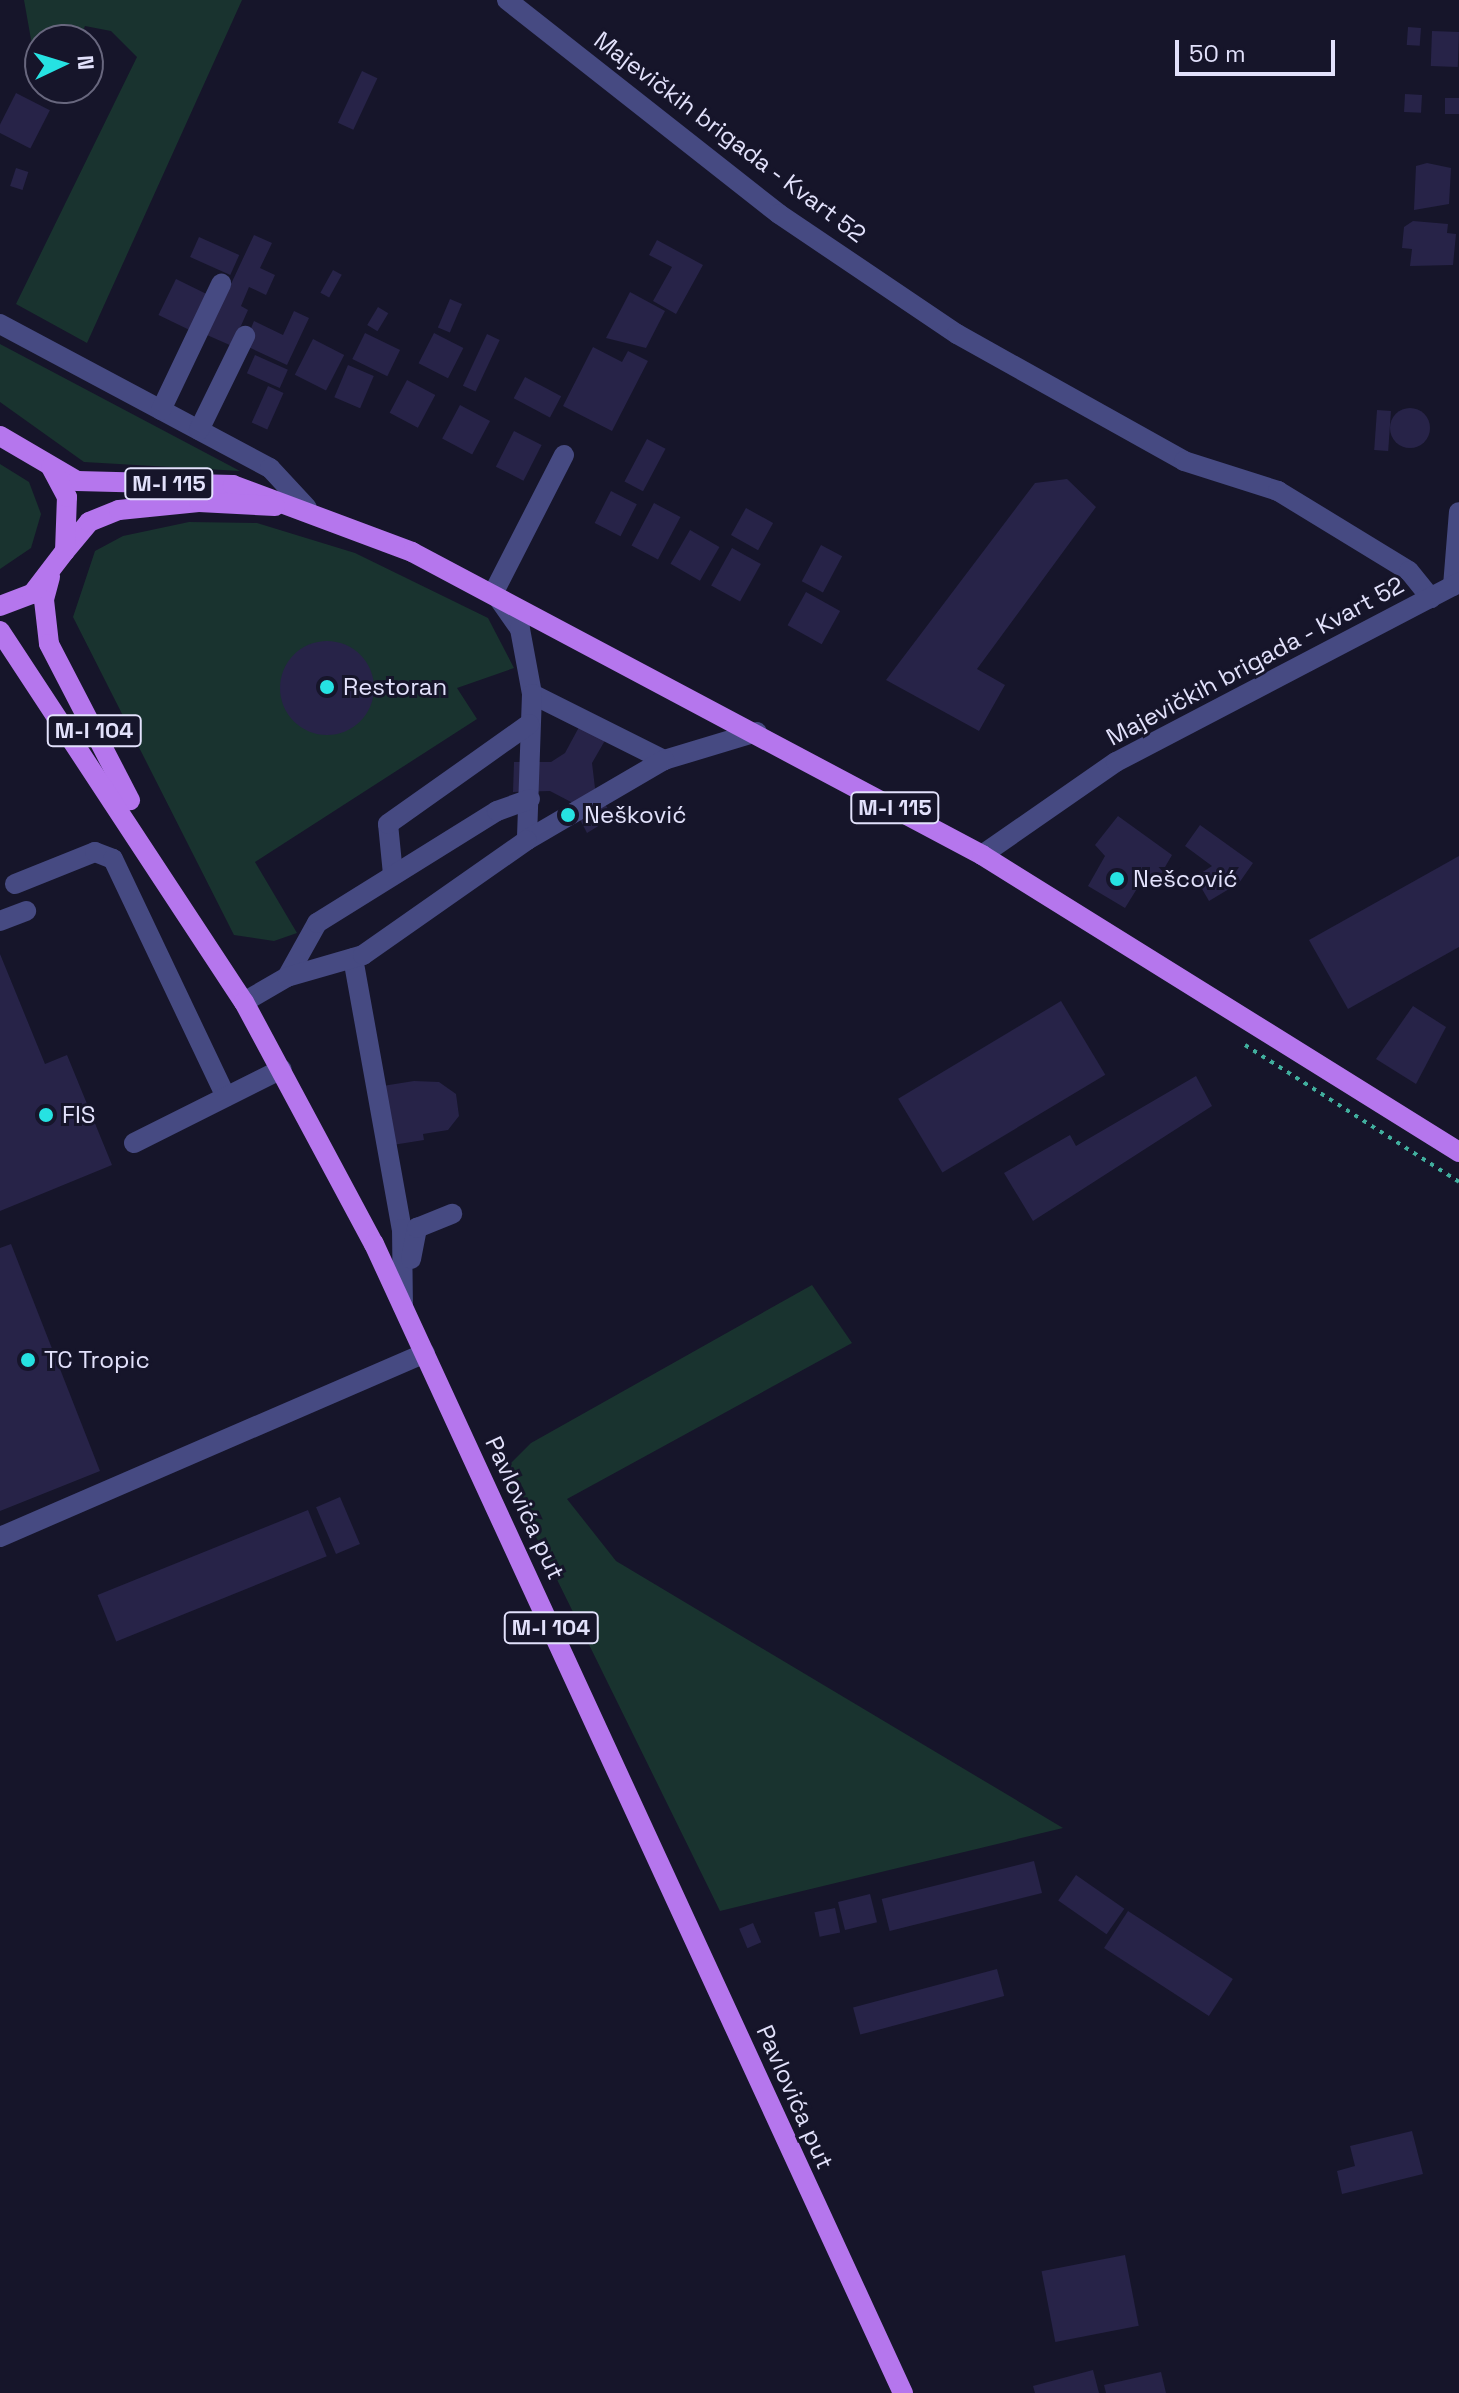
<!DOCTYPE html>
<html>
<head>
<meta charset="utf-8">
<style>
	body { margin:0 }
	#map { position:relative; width:1459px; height:2393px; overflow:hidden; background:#16152a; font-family:"Space Grotesk",sans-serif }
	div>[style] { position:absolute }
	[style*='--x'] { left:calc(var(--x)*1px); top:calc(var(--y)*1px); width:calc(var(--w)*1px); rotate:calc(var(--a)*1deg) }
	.green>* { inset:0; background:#19332f }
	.building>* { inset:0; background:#272348; transform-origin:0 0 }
	.round { border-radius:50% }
	.path>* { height:4px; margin-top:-2px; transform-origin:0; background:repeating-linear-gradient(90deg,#41af9e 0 4px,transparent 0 10px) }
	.minor>* { height:20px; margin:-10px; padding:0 10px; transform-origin:10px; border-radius:10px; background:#464a82 }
	.major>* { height:20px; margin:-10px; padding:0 10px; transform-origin:10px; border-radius:10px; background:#b576ed }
	.dots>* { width:22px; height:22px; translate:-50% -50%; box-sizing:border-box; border:4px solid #16152a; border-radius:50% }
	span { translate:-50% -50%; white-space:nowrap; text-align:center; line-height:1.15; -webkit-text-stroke:6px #16152a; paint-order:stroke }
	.shield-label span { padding:2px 6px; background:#16152a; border:2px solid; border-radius:6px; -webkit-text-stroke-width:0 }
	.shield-label { font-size:22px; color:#e2e1fb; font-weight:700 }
	.street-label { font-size:24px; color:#e2e1fb }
	.poi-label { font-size:24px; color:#e2e1fb }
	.left { translate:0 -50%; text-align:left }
	.north { position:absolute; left:24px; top:24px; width:80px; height:80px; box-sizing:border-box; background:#16152a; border:2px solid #68677e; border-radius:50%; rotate:86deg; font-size:22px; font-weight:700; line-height:32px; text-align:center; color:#e2e1fb }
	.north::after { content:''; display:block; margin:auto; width:28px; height:36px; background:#26e2e2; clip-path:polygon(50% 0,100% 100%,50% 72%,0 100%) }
	.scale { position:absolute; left:1175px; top:40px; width:160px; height:36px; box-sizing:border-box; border:4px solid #e2e1fb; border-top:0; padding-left:10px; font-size:24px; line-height:28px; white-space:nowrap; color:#e2e1fb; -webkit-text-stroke:6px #16152a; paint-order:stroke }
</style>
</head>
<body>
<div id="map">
	<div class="green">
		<i style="clip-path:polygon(24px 0,242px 0,87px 343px,16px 304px,137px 57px,111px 31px,85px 26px,79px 40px,32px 45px)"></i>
		<i style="clip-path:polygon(0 344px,240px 471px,84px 462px,0 402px)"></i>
		<i style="clip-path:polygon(0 464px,29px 482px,41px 514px,31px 548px,0 569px)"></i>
		<i style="clip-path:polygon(189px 522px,257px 523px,355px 553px,488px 618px,514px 668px,457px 688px,477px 719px,255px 862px,297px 933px,274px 941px,234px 935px,73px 617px,95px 551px,123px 536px)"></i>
		<i style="clip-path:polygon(812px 1285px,852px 1343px,567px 1499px,616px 1561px,1063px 1828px,720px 1911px,512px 1488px,511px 1463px,531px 1443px)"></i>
	</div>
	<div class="building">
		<i style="left:1408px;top:27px;width:13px;height:18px;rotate:4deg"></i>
		<i style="left:1432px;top:31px;width:27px;height:35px;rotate:2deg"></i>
		<i style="left:362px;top:71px;width:17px;height:57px;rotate:25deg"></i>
		<i style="left:16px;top:93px;width:38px;height:43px;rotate:27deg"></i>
		<i style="left:1405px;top:94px;width:17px;height:18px;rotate:3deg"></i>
		<i style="left:1445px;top:98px;width:14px;height:16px"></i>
		<i style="clip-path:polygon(1427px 163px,1451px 168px,1449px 204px,1414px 210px,1416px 166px)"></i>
		<i style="left:16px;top:168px;width:13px;height:19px;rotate:18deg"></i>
		<i style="clip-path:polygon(1413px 221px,1448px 224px,1447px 233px,1456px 234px,1453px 265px,1410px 266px,1412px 249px,1402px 248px,1404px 227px)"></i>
		<i style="clip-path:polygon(254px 235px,272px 243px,260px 268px,275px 275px,266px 295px,249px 287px,241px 306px,248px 310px,232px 346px,207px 335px)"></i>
		<i style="left:199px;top:237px;width:44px;height:22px;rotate:24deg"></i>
		<i style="clip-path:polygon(657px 240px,703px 265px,676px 314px,653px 301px,672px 267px,649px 255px)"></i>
		<i style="left:333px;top:270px;width:10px;height:26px;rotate:29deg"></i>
		<i style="left:176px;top:279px;width:34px;height:40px;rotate:26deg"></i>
		<i style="clip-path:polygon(630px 292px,665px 311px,646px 348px,606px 338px)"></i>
		<i style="left:450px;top:299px;width:13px;height:31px;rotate:23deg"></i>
		<i style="left:378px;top:307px;width:12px;height:21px;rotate:31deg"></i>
		<i style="clip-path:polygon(294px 311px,309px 318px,287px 365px,244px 345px,254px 321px,283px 335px)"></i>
		<i style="left:365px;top:333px;width:39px;height:29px;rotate:26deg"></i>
		<i style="left:434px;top:333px;width:33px;height:34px;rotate:27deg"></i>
		<i style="left:487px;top:334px;width:14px;height:57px;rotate:25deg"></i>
		<i style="left:313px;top:339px;width:35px;height:40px;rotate:27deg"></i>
		<i style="clip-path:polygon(593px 347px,622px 362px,628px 351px,648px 361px,612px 431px,563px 406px)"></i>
		<i style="left:255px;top:355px;width:36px;height:20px;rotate:24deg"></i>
		<i style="left:348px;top:365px;width:28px;height:35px;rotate:23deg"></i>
		<i style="left:525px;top:377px;width:41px;height:24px;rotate:28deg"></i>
		<i style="left:407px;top:380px;width:32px;height:37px;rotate:28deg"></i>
		<i style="left:268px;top:386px;width:17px;height:40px;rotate:24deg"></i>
		<i style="left:460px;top:405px;width:34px;height:38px;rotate:28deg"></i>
		<i class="round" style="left:1390px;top:408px;width:40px;height:40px"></i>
		<i style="left:1377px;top:410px;width:14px;height:40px;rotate:4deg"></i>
		<i style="left:514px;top:431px;width:31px;height:40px;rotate:27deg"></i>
		<i style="left:647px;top:439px;width:21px;height:48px;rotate:28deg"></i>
		<i style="clip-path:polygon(1067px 479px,1096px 507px,977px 669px,1005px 685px,979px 731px,886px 680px,1035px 483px)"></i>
		<i style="left:611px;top:491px;width:29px;height:36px;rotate:27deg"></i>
		<i style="left:654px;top:503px;width:30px;height:48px;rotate:28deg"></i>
		<i style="left:746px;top:508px;width:31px;height:31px;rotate:29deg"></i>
		<i style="left:690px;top:530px;width:34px;height:39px;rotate:30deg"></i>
		<i style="left:821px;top:545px;width:24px;height:41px;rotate:28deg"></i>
		<i style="left:732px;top:548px;width:33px;height:43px;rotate:29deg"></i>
		<i style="left:806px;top:592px;width:39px;height:38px;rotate:29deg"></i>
		<i class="round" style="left:280px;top:641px;width:94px;height:94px"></i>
		<i style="clip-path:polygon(585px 716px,611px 730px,592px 763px,595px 788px,613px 817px,587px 833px,571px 802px,550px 791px,513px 792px,514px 762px,551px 762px,565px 753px)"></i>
		<i style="clip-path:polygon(1118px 816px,1172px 855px,1154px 886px,1143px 879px,1125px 908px,1088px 886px,1105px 856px,1095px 845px)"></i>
		<i style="clip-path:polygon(1200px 825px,1253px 863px,1239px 883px,1209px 901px,1195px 877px,1212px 866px,1185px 846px)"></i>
		<i style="clip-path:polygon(1459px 856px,1459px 947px,1348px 1009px,1309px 940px)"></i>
		<i style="clip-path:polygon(0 954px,45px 1064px,67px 1055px,112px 1165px,0 1211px)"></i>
		<i style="left:1061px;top:1001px;width:86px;height:190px;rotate:59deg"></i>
		<i style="clip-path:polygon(1413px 1006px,1446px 1027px,1416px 1084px,1376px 1059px)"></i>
		<i style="clip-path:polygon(1196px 1076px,1212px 1106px,1033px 1221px,1004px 1173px,1070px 1135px,1076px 1146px)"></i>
		<i style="clip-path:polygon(414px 1081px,439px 1082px,456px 1094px,459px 1116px,448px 1130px,423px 1134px,424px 1140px,380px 1147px,370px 1088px)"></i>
		<i style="clip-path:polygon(11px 1244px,100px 1471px,0 1511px,0 1248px)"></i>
		<i style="left:340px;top:1497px;width:51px;height:26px;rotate:67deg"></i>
		<i style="left:308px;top:1510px;width:50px;height:227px;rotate:68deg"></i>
		<i style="left:1034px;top:1861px;width:33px;height:157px;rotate:76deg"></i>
		<i style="left:1076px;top:1875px;width:59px;height:31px;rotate:35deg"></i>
		<i style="left:870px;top:1894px;width:29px;height:33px;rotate:76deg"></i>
		<i style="left:835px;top:1908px;width:25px;height:21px;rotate:78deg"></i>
		<i style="left:1128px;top:1911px;width:125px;height:44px;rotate:33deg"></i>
		<i style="left:753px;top:1923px;width:21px;height:15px;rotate:67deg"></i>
		<i style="left:997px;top:1969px;width:28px;height:149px;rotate:75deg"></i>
		<i style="clip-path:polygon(1412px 2131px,1423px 2174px,1342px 2194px,1337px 2171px,1355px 2166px,1350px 2146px)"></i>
		<i style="left:1125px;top:2255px;width:72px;height:85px;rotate:79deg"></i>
		<i style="clip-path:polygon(1093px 2370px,1099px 2393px,1035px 2393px,1033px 2386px)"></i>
		<i style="clip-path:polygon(1161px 2372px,1166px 2393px,1106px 2393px,1104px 2385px)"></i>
	</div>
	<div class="path">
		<i style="--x:1245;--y:1045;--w:254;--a:32.6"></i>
	</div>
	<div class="minor">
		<i style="--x:507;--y:0;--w:346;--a:38.2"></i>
		<i style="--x:779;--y:214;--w:215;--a:34"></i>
		<i style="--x:957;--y:334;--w:260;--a:29.2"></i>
		<i style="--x:1184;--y:461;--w:99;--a:17.7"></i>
		<i style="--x:1278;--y:491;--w:153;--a:31.4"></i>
		<i style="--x:1409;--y:571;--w:35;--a:51"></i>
		<i style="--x:0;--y:324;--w:306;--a:28.1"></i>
		<i style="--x:270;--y:468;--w:54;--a:47.2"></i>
		<i style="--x:161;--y:410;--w:140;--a:-64.5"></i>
		<i style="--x:199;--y:430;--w:105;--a:-63.9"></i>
		<i style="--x:564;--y:455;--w:154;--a:117.1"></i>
		<i style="--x:494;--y:592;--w:45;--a:54.9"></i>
		<i style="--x:520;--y:629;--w:66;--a:79.5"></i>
		<i style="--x:532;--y:694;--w:148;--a:26.6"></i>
		<i style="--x:664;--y:760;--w:97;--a:-16.8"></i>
		<i style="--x:1453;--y:586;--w:74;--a:-85.4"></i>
		<i style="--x:532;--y:694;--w:146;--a:92"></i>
		<i style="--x:527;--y:840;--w:159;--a:-30.3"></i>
		<i style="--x:982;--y:855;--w:163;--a:-34.8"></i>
		<i style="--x:1116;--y:762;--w:387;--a:-27.6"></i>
		<i style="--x:393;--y:874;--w:50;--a:-95.7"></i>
		<i style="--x:388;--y:824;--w:173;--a:-35.3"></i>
		<i style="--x:15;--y:884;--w:86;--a:-21.8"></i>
		<i style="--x:95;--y:852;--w:19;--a:21"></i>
		<i style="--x:113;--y:859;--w:263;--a:64.6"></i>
		<i style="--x:0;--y:921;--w:28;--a:-21"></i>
		<i style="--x:353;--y:958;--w:275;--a:79.8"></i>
		<i style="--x:402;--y:1229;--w:77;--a:89.3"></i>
		<i style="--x:287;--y:977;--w:62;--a:-60.9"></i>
		<i style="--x:317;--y:923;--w:212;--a:-31.9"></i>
		<i style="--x:497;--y:811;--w:35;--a:-20"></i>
		<i style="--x:244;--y:1002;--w:50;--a:-30.2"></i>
		<i style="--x:287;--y:977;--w:79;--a:-16.1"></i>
		<i style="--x:363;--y:955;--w:200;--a:-35"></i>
		<i style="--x:134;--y:1143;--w:165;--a:-26.6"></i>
		<i style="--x:411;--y:1259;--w:32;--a:-79"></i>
		<i style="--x:417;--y:1228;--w:38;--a:-22"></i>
		<i style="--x:0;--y:1537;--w:463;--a:-23.4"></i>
	</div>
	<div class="major">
		<i style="--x:0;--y:436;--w:89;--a:30.3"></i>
		<i style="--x:77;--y:481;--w:156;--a:1.5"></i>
		<i style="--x:233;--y:485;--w:191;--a:20.5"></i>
		<i style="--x:412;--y:552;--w:646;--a:27.99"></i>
		<i style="--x:982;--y:855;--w:562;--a:31.91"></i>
		<i style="--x:65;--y:551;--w:38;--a:-50"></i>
		<i style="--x:89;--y:522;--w:32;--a:-22"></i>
		<i style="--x:119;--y:510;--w:80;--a:-5.7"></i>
		<i style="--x:199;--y:502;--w:76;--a:3"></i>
		<i style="--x:50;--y:577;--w:24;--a:105"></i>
		<i style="--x:44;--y:600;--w:44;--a:83.5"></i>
		<i style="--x:49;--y:644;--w:176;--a:62.6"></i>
		<i style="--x:0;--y:606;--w:34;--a:-21"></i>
		<i style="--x:32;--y:594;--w:54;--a:-52.5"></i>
		<i style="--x:65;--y:551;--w:54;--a:-87.9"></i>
		<i style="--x:67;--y:497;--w:34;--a:-118"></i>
		<i style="--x:0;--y:631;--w:444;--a:56.7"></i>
		<i style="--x:244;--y:1002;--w:275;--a:61.8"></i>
		<i style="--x:374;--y:1244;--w:1265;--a:65.28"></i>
	</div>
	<div class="dots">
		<i style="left:327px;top:687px;background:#26e2e2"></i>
		<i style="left:568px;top:815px;background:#26e2e2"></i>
		<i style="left:1117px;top:879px;background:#26e2e2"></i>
		<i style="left:46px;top:1115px;background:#26e2e2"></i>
		<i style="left:28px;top:1360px;background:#26e2e2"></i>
	</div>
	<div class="shield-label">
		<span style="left:169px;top:484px">M-I 115</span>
		<span style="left:94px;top:731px">M-I 104</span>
		<span style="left:895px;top:808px">M-I 115</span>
		<span style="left:551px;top:1628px">M-I 104</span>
	</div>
	<div class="street-label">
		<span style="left:730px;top:137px;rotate:37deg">Majevičkih brigada - Kvart 52</span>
		<span style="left:1255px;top:661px;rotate:-28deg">Majevičkih brigada - Kvart 52</span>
		<span style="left:525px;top:1508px;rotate:65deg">Pavlovića put</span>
		<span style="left:795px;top:2097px;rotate:66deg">Pavlovića put</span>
	</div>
	<div class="poi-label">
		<span class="left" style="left:343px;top:687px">Restoran</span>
		<span class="left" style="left:584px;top:815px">Nešković</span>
		<span class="left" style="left:1133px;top:879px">Nešcović</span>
		<span class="left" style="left:62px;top:1115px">FIS</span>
		<span class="left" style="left:44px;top:1360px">TC Tropic</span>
	</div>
	<div class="north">N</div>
	<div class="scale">50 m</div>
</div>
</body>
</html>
